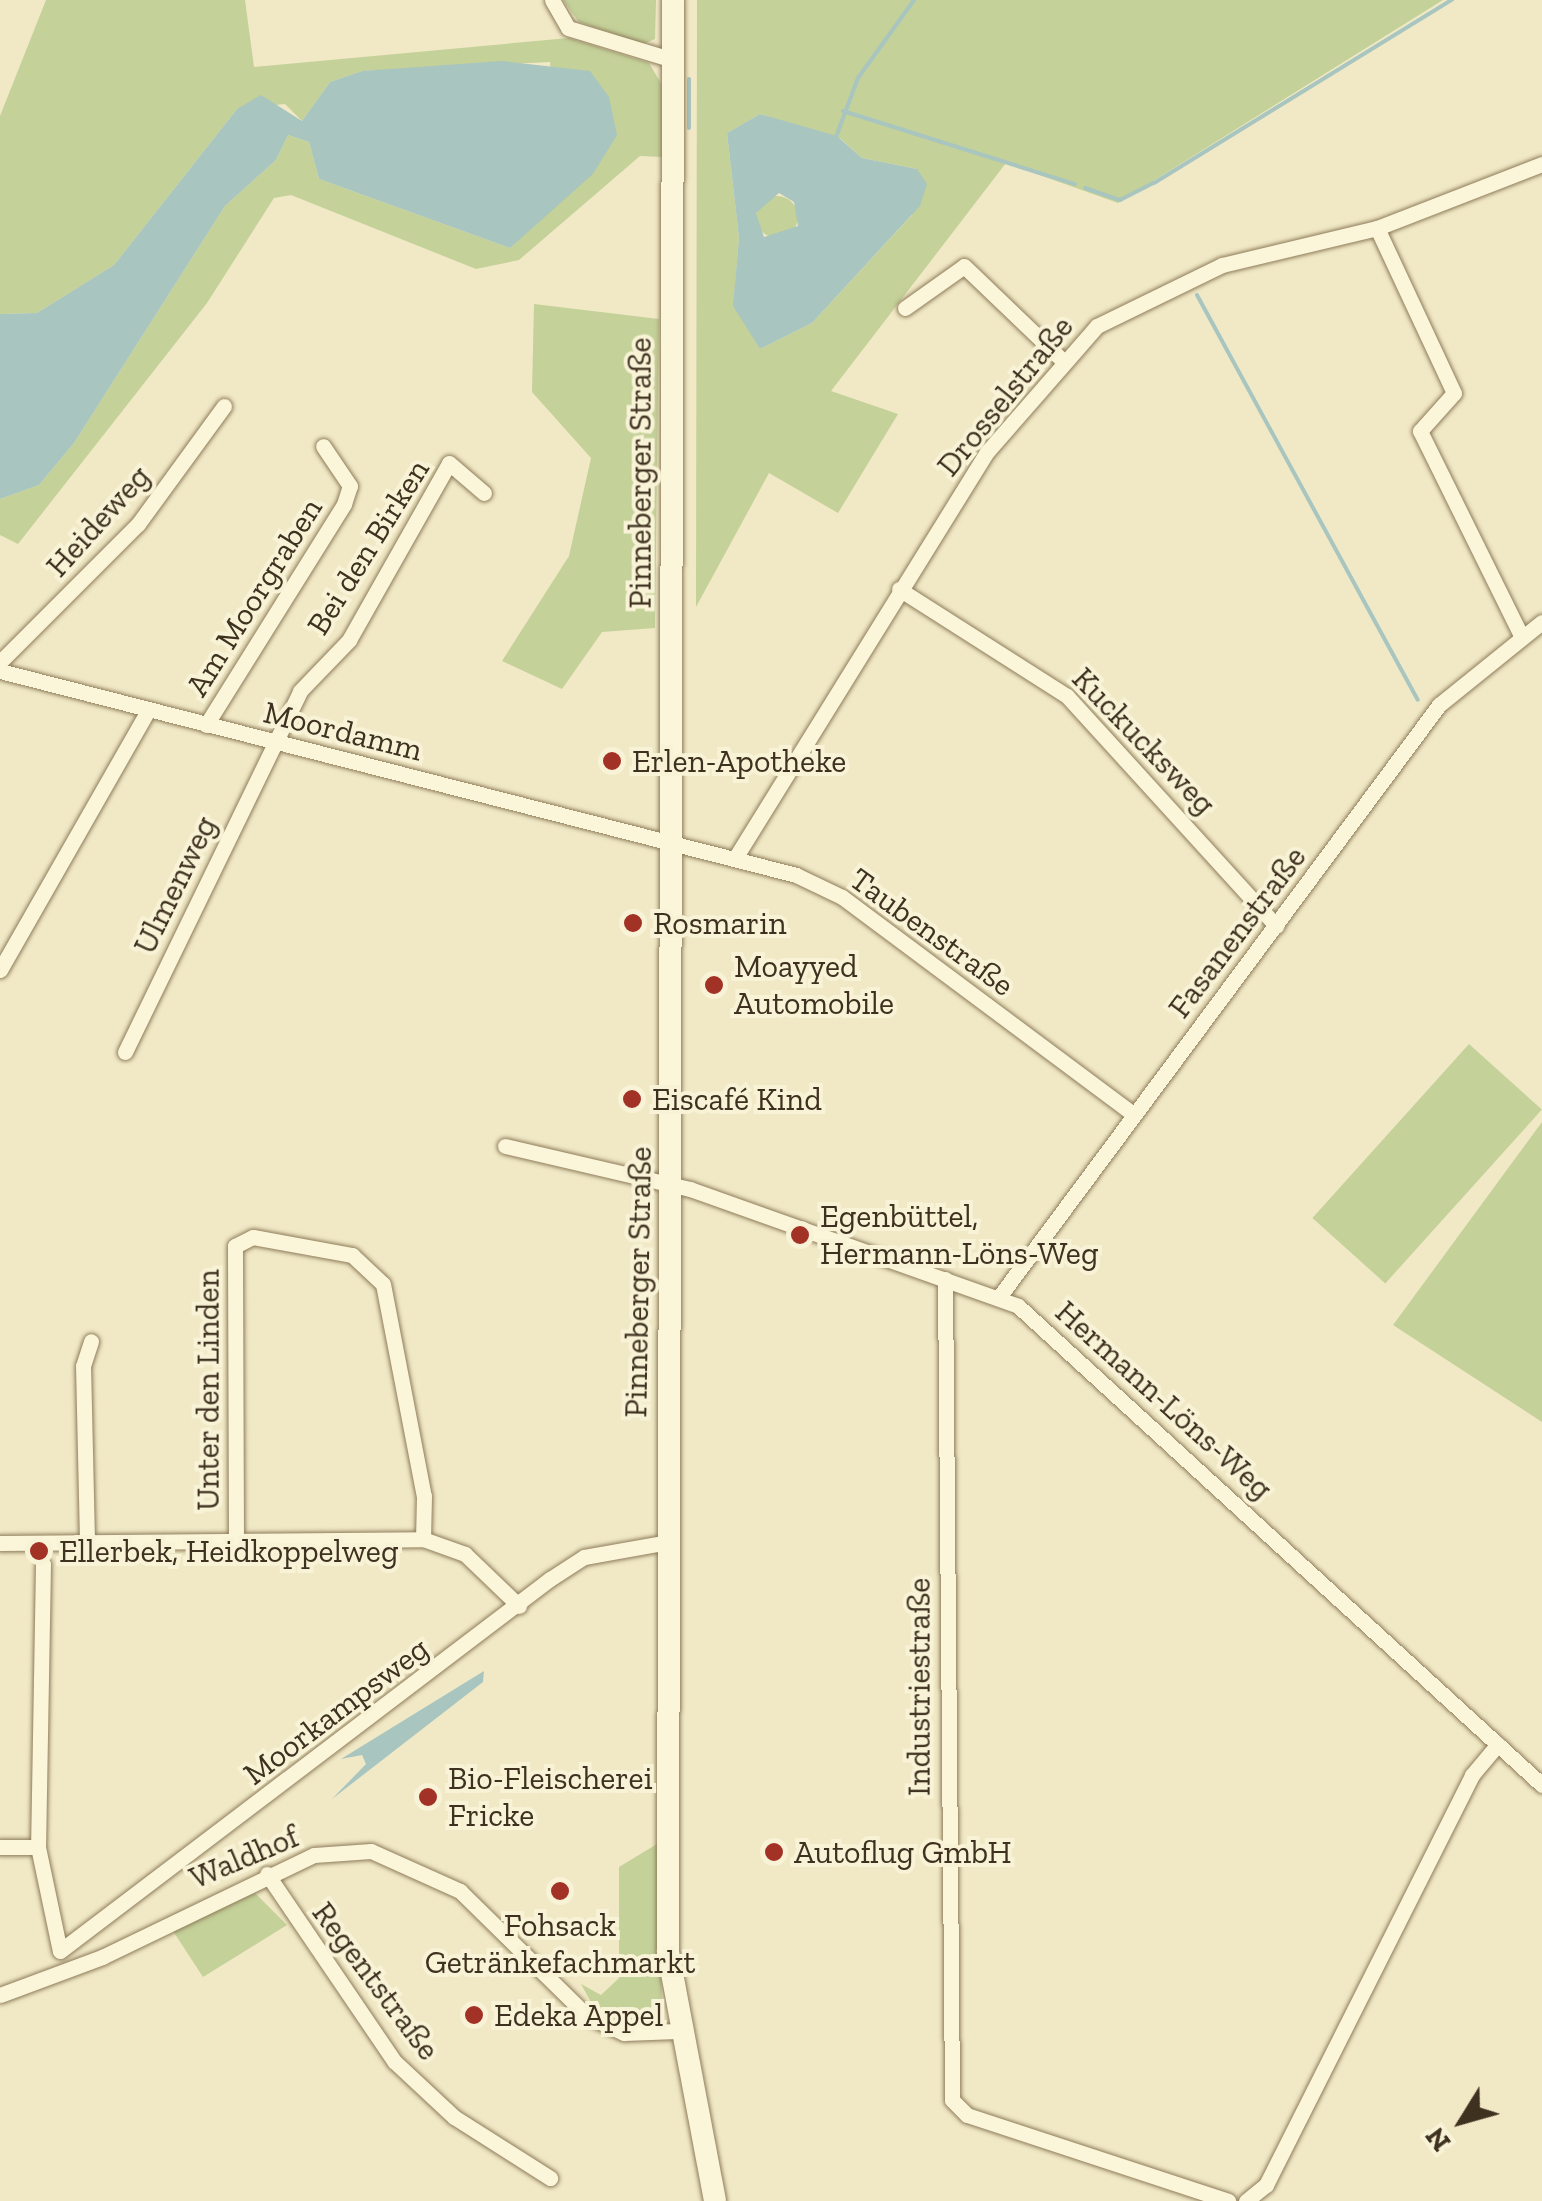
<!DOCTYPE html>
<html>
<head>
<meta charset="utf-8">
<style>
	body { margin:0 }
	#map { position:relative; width:1542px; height:2201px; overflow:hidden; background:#f1e9c6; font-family:"Zilla Slab",serif }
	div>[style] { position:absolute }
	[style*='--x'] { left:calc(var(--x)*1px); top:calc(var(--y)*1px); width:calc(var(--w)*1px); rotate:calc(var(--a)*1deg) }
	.green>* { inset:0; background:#c4d199; transform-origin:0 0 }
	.round { border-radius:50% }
	.water>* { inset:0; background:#a8c5bf }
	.stream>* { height:4px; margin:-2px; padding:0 2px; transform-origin:2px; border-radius:2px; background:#a8c5bf }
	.roads { filter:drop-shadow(0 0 2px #8e7c5a) drop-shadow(0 0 2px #8e7c5a) }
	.street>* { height:15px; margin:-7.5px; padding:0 7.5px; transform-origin:7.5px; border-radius:7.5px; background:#fbf5da }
	.secondary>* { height:22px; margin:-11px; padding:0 11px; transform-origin:11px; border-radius:11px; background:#fbf5da }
	.dots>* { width:28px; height:28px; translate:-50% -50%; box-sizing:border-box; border:5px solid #f8f2d6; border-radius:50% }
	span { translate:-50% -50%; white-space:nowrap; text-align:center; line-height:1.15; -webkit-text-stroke:8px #f8f2d6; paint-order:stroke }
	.street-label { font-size:32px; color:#3e311f }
	.poi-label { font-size:32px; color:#3e311f }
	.left { translate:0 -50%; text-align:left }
	.north { position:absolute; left:1412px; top:2071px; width:100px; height:100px; -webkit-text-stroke:8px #f8f2d6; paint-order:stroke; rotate:233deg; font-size:28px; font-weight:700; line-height:40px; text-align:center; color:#3e311f }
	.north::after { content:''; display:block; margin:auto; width:35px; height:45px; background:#3e311f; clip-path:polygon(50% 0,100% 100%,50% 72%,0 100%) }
</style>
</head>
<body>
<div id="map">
	<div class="green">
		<i style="clip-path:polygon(46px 0,245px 0,254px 67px,569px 38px,649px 63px,662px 85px,662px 157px,640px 156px,519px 260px,476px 269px,291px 195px,274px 198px,207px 303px,18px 544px,0 535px,0 499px,39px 485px,74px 443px,225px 206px,276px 160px,288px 135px,309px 142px,319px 179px,510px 248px,561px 196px,550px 62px,362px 71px,330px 82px,302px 121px,285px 104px,237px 109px,114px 265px,37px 313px,0 314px,0 116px)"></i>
		<i style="clip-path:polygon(563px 0,656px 0,655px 39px,643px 44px,579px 22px)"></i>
		<i style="clip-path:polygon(evenodd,697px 0,1443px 0,1118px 203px,1006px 163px,831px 391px,898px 414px,838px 513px,769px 473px,696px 607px,697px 0,760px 114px,841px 139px,862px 158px,917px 169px,912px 215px,812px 323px,760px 349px,734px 298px,739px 238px,727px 133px,760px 114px)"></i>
		<i class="round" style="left:756px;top:196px;width:42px;height:42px"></i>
		<i style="clip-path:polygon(534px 304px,659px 319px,655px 628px,602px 632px,562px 689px,502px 661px,569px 556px,591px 458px,532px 392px)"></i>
		<i style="left:1469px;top:1044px;width:98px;height:234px;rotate:42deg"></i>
		<i style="clip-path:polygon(1542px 1122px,1542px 1422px,1393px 1325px)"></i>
		<i style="clip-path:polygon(657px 1844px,662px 2004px,629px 2025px,596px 2011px,581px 1984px,601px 1995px,619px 1978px,619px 1867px)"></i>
		<i style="clip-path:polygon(255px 1893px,287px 1925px,203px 1977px,171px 1928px)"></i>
	</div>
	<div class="water">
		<i style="clip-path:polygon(502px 61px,590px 71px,609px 97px,617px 135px,593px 174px,510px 248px,319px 179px,309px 142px,288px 135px,276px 160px,225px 206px,74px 443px,39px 485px,0 499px,0 314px,37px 313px,114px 265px,237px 109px,261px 95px,302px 121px,330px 82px,362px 71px)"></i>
		<i style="clip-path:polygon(evenodd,760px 114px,837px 136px,862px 158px,917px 169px,927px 184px,920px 206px,812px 323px,760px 349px,733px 306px,739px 238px,727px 133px,760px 114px,779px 193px,794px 202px,798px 226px,764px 237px,756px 213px,779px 193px)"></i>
		<i style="clip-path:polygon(484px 1671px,483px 1682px,332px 1799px,366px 1764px,362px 1755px,341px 1759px)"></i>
	</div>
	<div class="stream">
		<i style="--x:689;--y:79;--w:49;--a:90"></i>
		<i style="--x:843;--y:111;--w:243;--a:17.5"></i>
		<i style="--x:836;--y:137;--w:63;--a:-69.6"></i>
		<i style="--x:858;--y:78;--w:96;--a:-54.3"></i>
		<i style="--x:1085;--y:188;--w:37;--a:19"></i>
		<i style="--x:1120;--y:200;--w:38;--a:-27"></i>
		<i style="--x:1154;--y:183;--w:350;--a:-31.6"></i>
		<i style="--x:1197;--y:295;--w:461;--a:61.4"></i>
	</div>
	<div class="roads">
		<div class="street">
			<i style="--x:552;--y:0;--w:32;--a:60"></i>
			<i style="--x:568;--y:28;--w:110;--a:16.9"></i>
			<i style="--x:1377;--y:228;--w:182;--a:65"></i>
			<i style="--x:1454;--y:393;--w:51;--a:131.8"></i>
			<i style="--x:1420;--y:431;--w:230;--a:63.7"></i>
			<i style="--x:905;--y:308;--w:72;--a:-35.4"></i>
			<i style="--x:964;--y:266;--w:136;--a:43.8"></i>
			<i style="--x:899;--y:589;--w:199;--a:32.5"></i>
			<i style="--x:1067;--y:696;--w:311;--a:47.7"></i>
			<i style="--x:0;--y:662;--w:195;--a:-45"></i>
			<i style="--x:138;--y:524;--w:146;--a:-53.9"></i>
			<i style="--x:0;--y:671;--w:822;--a:14.37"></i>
			<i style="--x:796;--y:875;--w:51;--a:25.6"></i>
			<i style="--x:842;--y:897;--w:364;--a:36.7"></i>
			<i style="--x:206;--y:725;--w:261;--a:-58"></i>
			<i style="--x:344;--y:504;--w:19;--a:-72"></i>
			<i style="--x:350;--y:486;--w:48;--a:-124"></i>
			<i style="--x:737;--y:855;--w:474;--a:-58.2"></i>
			<i style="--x:987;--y:452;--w:167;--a:-48.9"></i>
			<i style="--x:1097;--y:326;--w:139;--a:-26"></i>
			<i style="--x:1222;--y:265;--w:159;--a:-13.4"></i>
			<i style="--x:1377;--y:228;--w:177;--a:-21.2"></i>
			<i style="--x:0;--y:970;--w:298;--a:-60.3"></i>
			<i style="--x:125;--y:1052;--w:401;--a:-64.1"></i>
			<i style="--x:300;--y:691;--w:71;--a:-46.1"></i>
			<i style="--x:349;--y:640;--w:203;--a:-60.5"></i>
			<i style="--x:449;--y:463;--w:46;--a:40.6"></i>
			<i style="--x:505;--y:1146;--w:190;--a:13.1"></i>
			<i style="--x:690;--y:1189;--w:348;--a:19.6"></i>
			<i style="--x:1018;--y:1306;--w:710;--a:42.43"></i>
			<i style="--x:945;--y:1279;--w:821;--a:89.51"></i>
			<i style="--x:952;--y:2100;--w:21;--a:45"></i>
			<i style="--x:967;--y:2115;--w:275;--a:18.2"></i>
			<i style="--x:999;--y:1297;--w:738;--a:-53.38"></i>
			<i style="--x:1439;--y:705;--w:132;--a:-38.9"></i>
			<i style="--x:236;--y:1539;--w:293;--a:-90.2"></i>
			<i style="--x:235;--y:1246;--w:20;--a:-27"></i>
			<i style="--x:253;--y:1237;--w:101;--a:10.3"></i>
			<i style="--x:352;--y:1255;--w:42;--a:43.1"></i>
			<i style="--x:383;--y:1284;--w:216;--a:79.1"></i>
			<i style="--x:424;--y:1496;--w:43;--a:91.3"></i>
			<i style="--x:87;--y:1541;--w:175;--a:-91.3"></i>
			<i style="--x:83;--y:1366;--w:26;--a:-72"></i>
			<i style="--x:0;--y:1543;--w:423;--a:-0.5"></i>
			<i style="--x:423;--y:1539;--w:45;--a:19.7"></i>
			<i style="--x:465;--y:1554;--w:75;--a:43.9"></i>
			<i style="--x:43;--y:1564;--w:283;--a:91"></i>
			<i style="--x:38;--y:1847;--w:106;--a:78.1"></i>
			<i style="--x:60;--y:1951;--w:615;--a:-37.21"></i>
			<i style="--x:550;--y:1579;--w:40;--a:-32.9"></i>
			<i style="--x:584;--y:1557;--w:85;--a:-10.1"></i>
			<i style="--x:0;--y:1847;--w:38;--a:0"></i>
			<i style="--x:267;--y:1874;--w:227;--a:55.8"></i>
			<i style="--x:395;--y:2062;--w:81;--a:43"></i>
			<i style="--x:454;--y:2117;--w:114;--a:32.4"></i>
			<i style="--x:0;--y:1995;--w:109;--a:-20.4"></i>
			<i style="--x:102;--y:1957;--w:235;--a:-25.7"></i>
			<i style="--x:314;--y:1855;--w:57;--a:-4"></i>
			<i style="--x:371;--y:1851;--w:98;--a:24.2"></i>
			<i style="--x:460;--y:1891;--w:178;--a:44.5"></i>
			<i style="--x:587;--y:2016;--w:41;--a:24.7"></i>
			<i style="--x:624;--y:2033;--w:53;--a:-2.2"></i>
			<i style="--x:1246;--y:2201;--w:26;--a:-39"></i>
			<i style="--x:1266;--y:2185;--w:459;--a:-63.3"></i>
			<i style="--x:1472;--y:1775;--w:40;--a:-50"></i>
		</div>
		<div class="secondary">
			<i style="--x:673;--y:0;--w:1952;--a:90.15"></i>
			<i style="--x:668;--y:1952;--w:253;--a:79.3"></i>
		</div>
	</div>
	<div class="dots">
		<i style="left:612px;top:761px;background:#a23225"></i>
		<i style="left:633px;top:923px;background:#a23225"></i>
		<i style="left:714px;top:985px;background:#a23225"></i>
		<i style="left:632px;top:1099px;background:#a23225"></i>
		<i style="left:800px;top:1235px;background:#a23225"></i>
		<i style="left:39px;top:1551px;background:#a23225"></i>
		<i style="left:428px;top:1797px;background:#a23225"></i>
		<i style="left:774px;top:1852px;background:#a23225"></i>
		<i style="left:560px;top:1891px;background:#a23225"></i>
		<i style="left:474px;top:2015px;background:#a23225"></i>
	</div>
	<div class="street-label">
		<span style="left:1005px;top:396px;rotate:-51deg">Drosselstraße</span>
		<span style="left:640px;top:473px;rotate:-90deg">Pinneberger Straße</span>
		<span style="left:98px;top:521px;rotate:-48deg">Heideweg</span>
		<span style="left:368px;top:547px;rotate:-58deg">Bei den Birken</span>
		<span style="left:254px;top:597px;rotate:-58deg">Am Moorgraben</span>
		<span style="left:343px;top:731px;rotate:14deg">Moordamm</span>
		<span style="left:1144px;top:741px;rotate:46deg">Kuckucksweg</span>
		<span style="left:175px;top:885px;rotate:-64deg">Ulmenweg</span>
		<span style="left:932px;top:932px;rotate:36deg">Taubenstraße</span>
		<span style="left:1237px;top:932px;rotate:-53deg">Fasanenstraße</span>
		<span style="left:638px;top:1282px;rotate:-89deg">Pinneberger Straße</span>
		<span style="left:208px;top:1390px;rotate:-90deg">Unter den Linden</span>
		<span style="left:1164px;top:1400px;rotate:42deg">Hermann-Löns-Weg</span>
		<span style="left:919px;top:1687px;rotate:-90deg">Industriestraße</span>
		<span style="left:336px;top:1711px;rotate:-37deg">Moorkampsweg</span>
		<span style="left:244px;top:1857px;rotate:-23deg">Waldhof</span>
		<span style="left:376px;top:1981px;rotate:53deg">Regentstraße</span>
	</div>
	<div class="poi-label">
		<span class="left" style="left:632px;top:761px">Erlen-Apotheke</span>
		<span class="left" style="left:653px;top:923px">Rosmarin</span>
		<span class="left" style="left:734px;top:985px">Moayyed<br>Automobile</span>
		<span class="left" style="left:652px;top:1099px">Eiscafé Kind</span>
		<span class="left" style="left:820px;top:1235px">Egenbüttel,<br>Hermann-Löns-Weg</span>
		<span class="left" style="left:59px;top:1551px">Ellerbek, Heidkoppelweg</span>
		<span class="left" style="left:448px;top:1797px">Bio-Fleischerei<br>Fricke</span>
		<span class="left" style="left:794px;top:1852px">Autoflug GmbH</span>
		<span style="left:560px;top:1944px">Fohsack<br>Getränkefachmarkt</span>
		<span class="left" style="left:494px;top:2015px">Edeka Appel</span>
	</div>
	<div class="north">N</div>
</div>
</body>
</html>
